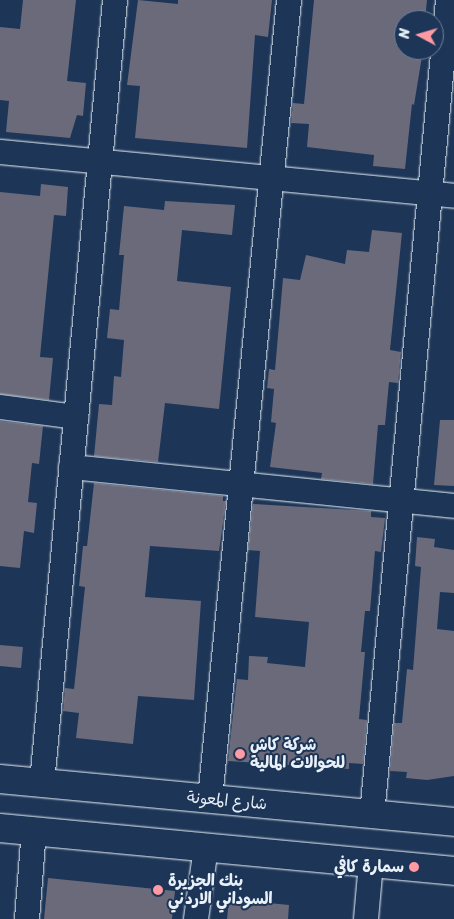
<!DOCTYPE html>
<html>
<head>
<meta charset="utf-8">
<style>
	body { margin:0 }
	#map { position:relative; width:454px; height:919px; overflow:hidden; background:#1d3557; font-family:Sriracha,"Playpen Sans Arabic",sans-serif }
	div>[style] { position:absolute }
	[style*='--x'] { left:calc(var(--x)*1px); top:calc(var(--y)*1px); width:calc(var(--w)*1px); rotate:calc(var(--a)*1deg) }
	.building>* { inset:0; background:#6a6a7b; transform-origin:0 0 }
	.roads { filter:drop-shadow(0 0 1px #e8f1f8) drop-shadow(0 0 1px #e8f1f8) }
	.minor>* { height:24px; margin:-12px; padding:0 12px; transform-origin:12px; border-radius:12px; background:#1d3557 }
	.trunk>* { height:28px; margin:-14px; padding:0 14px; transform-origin:14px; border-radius:14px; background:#1d3557 }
	.dots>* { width:14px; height:14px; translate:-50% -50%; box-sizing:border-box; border:2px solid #1d3557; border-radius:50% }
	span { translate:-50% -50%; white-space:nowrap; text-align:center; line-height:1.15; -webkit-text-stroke:4px #1d3557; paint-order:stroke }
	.poi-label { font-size:16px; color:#e8f1f8; font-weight:700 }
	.left { translate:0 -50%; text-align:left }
	.right { translate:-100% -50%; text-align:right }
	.street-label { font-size:16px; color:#e8f1f8 }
	.north { position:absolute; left:394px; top:10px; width:50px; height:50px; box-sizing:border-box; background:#1d3557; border:1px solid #6e8097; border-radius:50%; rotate:276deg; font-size:14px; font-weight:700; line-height:20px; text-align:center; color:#e8f1f8 }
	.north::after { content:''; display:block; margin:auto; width:18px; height:22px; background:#ff9aa2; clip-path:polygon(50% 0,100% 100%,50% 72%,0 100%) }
</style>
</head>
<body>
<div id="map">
	<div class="building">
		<i style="clip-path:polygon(23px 0,76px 0,67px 81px,86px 83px,83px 116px,77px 115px,70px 138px,6px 132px,9px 101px,0 100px,0 27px,20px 29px)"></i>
		<i style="clip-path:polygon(138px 0,178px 4px,178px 0,272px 0,268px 37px,255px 35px,247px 148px,135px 138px,140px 86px,127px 85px)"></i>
		<i style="clip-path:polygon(314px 0,427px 0,425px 20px,404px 20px,404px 50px,423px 50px,414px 105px,412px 104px,405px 169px,373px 166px,374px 155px,307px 147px,309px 124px,291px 123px,293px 103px,304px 104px)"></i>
		<i style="clip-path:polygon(41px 184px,68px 187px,66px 216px,54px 215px,40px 357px,53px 358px,49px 400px,0 394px,0 192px,40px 196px)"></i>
		<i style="clip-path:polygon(165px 201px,235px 205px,232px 235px,182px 230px,177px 281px,231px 287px,219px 409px,165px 403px,158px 462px,94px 456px,99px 404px,112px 405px,114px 376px,121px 377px,124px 340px,107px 338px,110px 309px,119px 310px,124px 255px,119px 255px,124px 206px,164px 210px)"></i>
		<i style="clip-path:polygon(372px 230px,402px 233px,390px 350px,401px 352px,398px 383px,389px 382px,385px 425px,378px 425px,373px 484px,321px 479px,322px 473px,270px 467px,276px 423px,271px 422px,274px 389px,267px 388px,269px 369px,275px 370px,283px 278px,300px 280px,306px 255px,345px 264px,347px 250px,369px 252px)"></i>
		<i style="clip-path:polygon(440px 420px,454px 420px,454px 486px,434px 485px)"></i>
		<i style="clip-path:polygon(0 421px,43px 426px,39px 464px,32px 463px,28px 502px,37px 503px,34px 533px,24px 531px,20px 568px,0 566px)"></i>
		<i style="clip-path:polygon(94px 483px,223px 496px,223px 501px,226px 501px,219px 551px,150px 546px,145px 597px,201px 601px,194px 700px,138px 696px,133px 744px,76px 738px,79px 713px,63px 711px,65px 688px,74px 689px,85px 587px,79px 586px,83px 546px,87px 546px)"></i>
		<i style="clip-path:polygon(253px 504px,371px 511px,371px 517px,385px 518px,381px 552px,375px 551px,370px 611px,365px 611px,361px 652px,365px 652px,359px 719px,367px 720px,363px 764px,349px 763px,349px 769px,228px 761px,237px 679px,248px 680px,249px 656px,268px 657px,267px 663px,305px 667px,309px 622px,255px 617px,260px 551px,248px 550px)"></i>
		<i style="clip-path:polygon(417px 537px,435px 539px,434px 547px,454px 550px,454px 593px,440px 592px,437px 629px,454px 631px,454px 776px,427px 780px,406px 778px,407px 772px,390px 771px,394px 723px,402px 723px,407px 669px,413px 670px,421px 567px,415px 566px)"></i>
		<i style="left:0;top:645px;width:23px;height:21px;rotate:5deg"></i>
		<i style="clip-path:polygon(48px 878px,175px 891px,172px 919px,44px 919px)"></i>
		<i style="clip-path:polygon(229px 899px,289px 905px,288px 919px,227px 919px)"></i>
	</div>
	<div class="roads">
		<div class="minor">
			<i style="--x:0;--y:152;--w:456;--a:5.5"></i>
			<i style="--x:0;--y:407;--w:77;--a:7.5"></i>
			<i style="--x:71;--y:467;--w:385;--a:5.8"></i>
			<i style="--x:42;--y:783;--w:786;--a:-84.67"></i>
			<i style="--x:210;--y:799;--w:803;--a:-84.35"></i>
			<i style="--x:372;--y:815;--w:819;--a:-84.67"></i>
			<i style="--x:27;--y:919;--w:88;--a:-85.5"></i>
			<i style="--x:196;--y:919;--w:73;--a:-82.1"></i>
			<i style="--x:366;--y:919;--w:56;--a:-84.9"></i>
		</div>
		<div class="trunk">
			<i style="--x:0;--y:779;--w:456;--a:5.4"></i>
			<i style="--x:0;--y:828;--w:456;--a:5.4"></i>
		</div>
	</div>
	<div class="dots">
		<i style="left:240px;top:754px;background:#ff9aa2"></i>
		<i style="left:414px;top:867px;background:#ff9aa2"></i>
		<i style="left:158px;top:890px;background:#ff9aa2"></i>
	</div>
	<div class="poi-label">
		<span class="left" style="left:250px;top:754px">شركة كاش<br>للحوالات المالية</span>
		<span class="right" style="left:404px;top:867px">سمارة كافي</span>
		<span class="left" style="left:168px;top:890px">بنك الجزيرة<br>السوداني الاردني</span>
	</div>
	<div class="street-label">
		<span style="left:227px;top:801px;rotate:5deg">شارع المعونة</span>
	</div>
	<div class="north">N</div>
</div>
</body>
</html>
